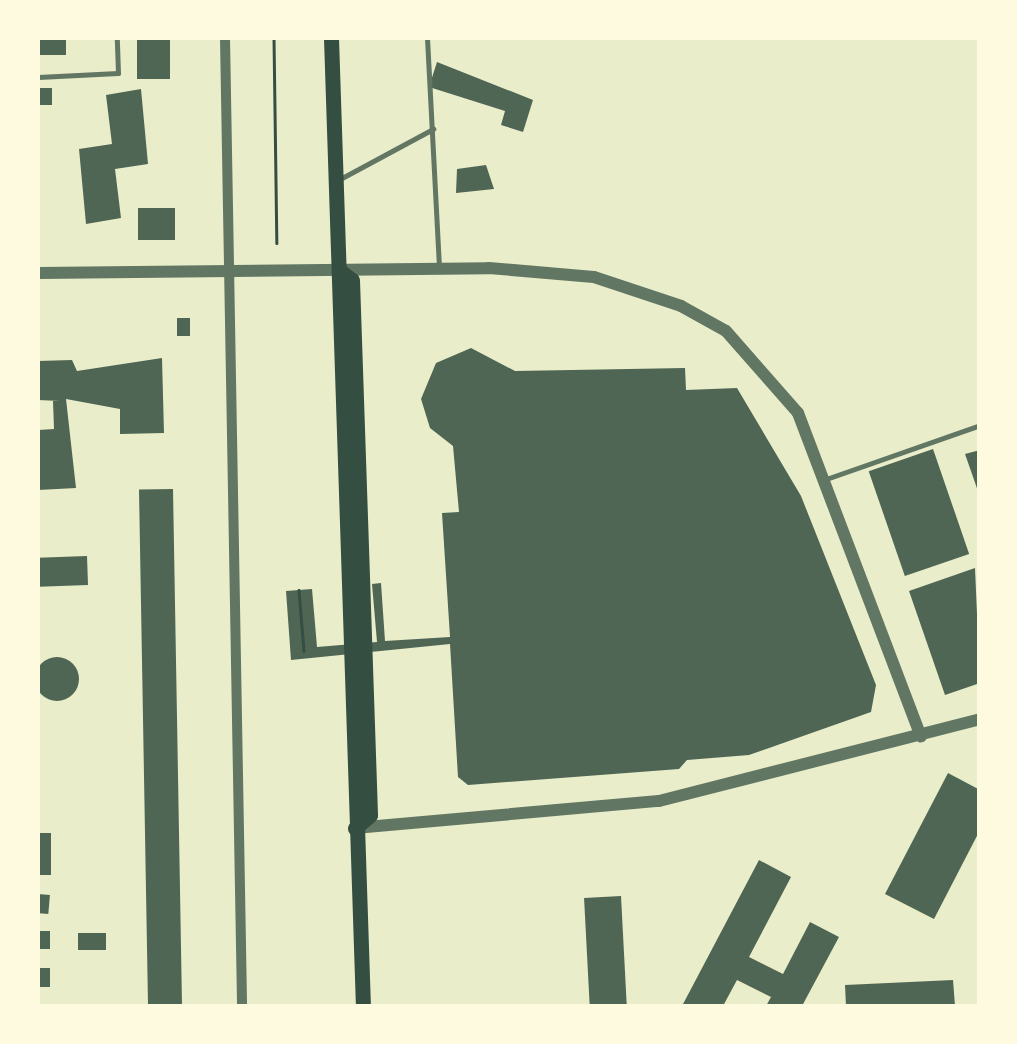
<!DOCTYPE html>
<html>
<head>
<meta charset="utf-8">
<style>
	body { margin:0 }
	#map { position:relative; width:1017px; height:1044px; overflow:hidden; background:#e9edc9; font-family:Inter,sans-serif }
	div>[style] { position:absolute }
	[style*='--x'] { left:calc(var(--x)*1px); top:calc(var(--y)*1px); width:calc(var(--w)*1px); rotate:calc(var(--a)*1deg) }
	.building>* { inset:0; background:#4f6655; transform-origin:0 0 }
	.round { border-radius:50% }
	.path>* { height:2.5px; margin:-1.25px; padding:0 1.25px; transform-origin:1.25px; border-radius:1.25px; background:#344e41 }
	.service>* { height:5px; margin:-2.5px; padding:0 2.5px; transform-origin:2.5px; border-radius:2.5px; background:#617663 }
	.minor>* { height:10px; margin:-5px; padding:0 5px; transform-origin:5px; border-radius:5px; background:#617663 }
	.tertiary>* { height:12px; margin:-6px; padding:0 6px; transform-origin:6px; border-radius:6px; background:#617663 }
	.primary>* { height:15px; margin:-7.5px; padding:0 7.5px; transform-origin:7.5px; border-radius:7.5px; background:#344e41 }
	span { translate:-50% -50%; white-space:nowrap; text-align:center; line-height:1.15; -webkit-text-stroke:9px #fefae0; paint-order:stroke }
	.frame { position:absolute; inset:0; border:40px solid #fefae0; pointer-events:none }
</style>
</head>
<body>
<div id="map">
	<div class="building">
		<i style="left:38px;top:38px;width:28px;height:17px"></i>
		<i style="left:137px;top:38px;width:33px;height:41px"></i>
		<i style="clip-path:polygon(437px 62px,533px 100px,523px 132px,501px 125px,505px 111px,429px 87px)"></i>
		<i style="left:38px;top:88px;width:14px;height:17px"></i>
		<i style="clip-path:polygon(141px 89px,148px 164px,115px 169px,121px 218px,86px 224px,79px 149px,112px 144px,106px 95px)"></i>
		<i style="clip-path:polygon(486px 165px,494px 189px,456px 193px,457px 169px)"></i>
		<i style="left:138px;top:208px;width:37px;height:32px"></i>
		<i style="left:177px;top:318px;width:13px;height:18px"></i>
		<i style="clip-path:polygon(471px 348px,515px 371px,685px 368px,686px 390px,737px 388px,801px 496px,876px 685px,871px 712px,749px 755px,687px 760px,679px 769px,468px 785px,458px 777px,450px 644px,291px 660px,286px 591px,312px 589px,317px 647px,377px 642px,372px 584px,381px 583px,385px 641px,450px 637px,442px 513px,459px 512px,453px 446px,430px 428px,421px 399px,436px 363px)"></i>
		<i style="clip-path:polygon(162px 358px,164px 433px,120px 434px,120px 409px,66px 399px,76px 488px,38px 490px,38px 430px,54px 429px,53px 401px,60px 401px,38px 400px,38px 361px,72px 360px,77px 371px)"></i>
		<i style="left:933px;top:449px;width:111px;height:68px;rotate:71deg"></i>
		<i style="clip-path:polygon(980px 450px,980px 494px,979px 494px,965px 454px)"></i>
		<i style="left:173px;top:489px;width:517px;height:34px;rotate:89deg"></i>
		<i style="left:87px;top:556px;width:29px;height:49px;rotate:88deg"></i>
		<i style="clip-path:polygon(975px 568px,980px 683px,945px 695px,909px 591px)"></i>
		<i class="round" style="left:35px;top:657px;width:44px;height:44px"></i>
		<i style="clip-path:polygon(948px 773px,980px 790px,980px 830px,934px 919px,885px 894px)"></i>
		<i style="left:38px;top:833px;width:13px;height:42px"></i>
		<i style="clip-path:polygon(759px 860px,791px 877px,749px 957px,783px 974px,810px 922px,839px 937px,802px 1006px,766px 1006px,771px 997px,737px 980px,723px 1006px,682px 1006px)"></i>
		<i style="left:38px;top:894px;width:12px;height:19px;rotate:5deg"></i>
		<i style="left:621px;top:896px;width:110px;height:37px;rotate:87deg"></i>
		<i style="left:38px;top:931px;width:12px;height:18px"></i>
		<i style="left:78px;top:933px;width:28px;height:17px"></i>
		<i style="left:38px;top:968px;width:12px;height:19px"></i>
		<i style="clip-path:polygon(953px 980px,955px 1006px,846px 1006px,845px 985px)"></i>
	</div>
	<div class="path">
		<i style="--x:274;--y:38;--w:205;--a:89.2"></i>
		<i style="--x:299;--y:590;--w:61;--a:85.3"></i>
	</div>
	<div class="service">
		<i style="--x:427;--y:38;--w:227;--a:87"></i>
		<i style="--x:38;--y:77;--w:80;--a:-2.9"></i>
		<i style="--x:118;--y:73;--w:35;--a:-92"></i>
		<i style="--x:340;--y:179;--w:106;--a:-28.3"></i>
		<i style="--x:829;--y:478;--w:160;--a:-19.3"></i>
	</div>
	<div class="minor">
		<i style="--x:225;--y:38;--w:968;--a:88.99"></i>
	</div>
	<div class="tertiary">
		<i style="--x:38;--y:273;--w:451;--a:-0.6"></i>
		<i style="--x:489;--y:268;--w:105;--a:4.9"></i>
		<i style="--x:594;--y:277;--w:92;--a:18.4"></i>
		<i style="--x:681;--y:306;--w:51;--a:29.1"></i>
		<i style="--x:726;--y:331;--w:109;--a:48.7"></i>
		<i style="--x:798;--y:413;--w:346;--a:69.2"></i>
		<i style="--x:355;--y:828;--w:305;--a:-5.1"></i>
		<i style="--x:659;--y:801;--w:331;--a:-14.3"></i>
	</div>
	<div class="primary">
		<i style="--x:331;--y:38;--w:969;--a:88.11"></i>
		<i style="--x:339;--y:270;--w:16;--a:38"></i>
		<i style="--x:352;--y:280;--w:535;--a:88.07"></i>
		<i style="--x:370;--y:815;--w:20;--a:139"></i>
	</div>
	<div class="frame"></div>
</div>
</body>
</html>
